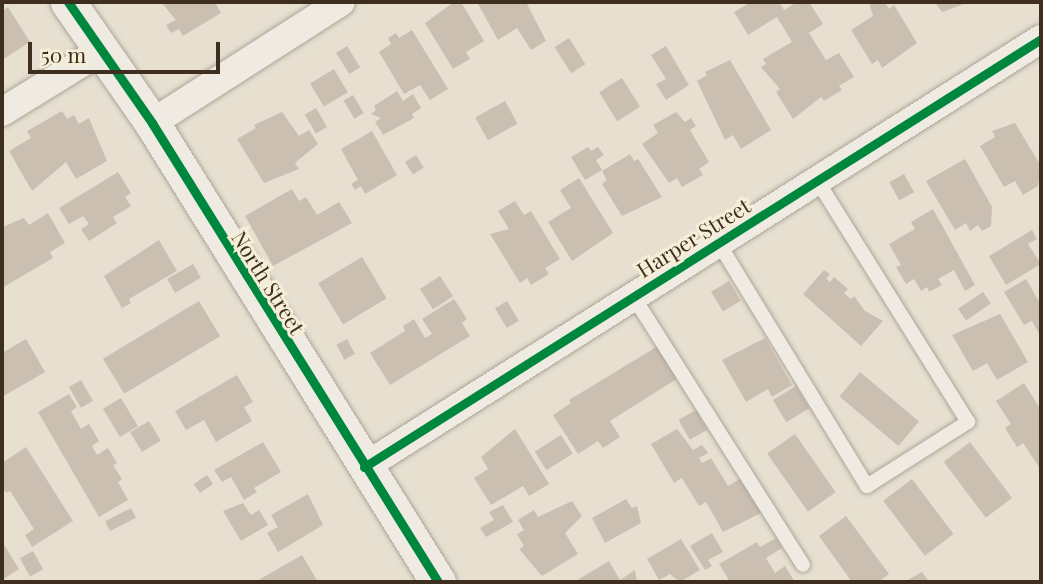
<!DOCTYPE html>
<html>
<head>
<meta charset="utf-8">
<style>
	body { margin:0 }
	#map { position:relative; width:1043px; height:584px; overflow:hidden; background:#e7e0d1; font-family:"Playfair Display",serif }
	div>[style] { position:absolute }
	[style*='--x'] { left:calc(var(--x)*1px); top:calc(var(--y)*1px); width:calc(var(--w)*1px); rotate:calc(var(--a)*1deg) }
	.building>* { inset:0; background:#cbbfb2; transform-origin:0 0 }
	.roads { filter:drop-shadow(0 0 2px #ada599) drop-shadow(0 0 2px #ada599) }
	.service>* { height:14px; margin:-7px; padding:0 7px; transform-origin:7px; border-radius:7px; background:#efebe3 }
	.minor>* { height:28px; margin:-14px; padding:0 14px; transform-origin:14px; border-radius:14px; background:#efebe3 }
	.tertiary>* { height:35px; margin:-17.5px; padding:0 17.5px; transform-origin:17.5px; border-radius:17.5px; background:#efebe3 }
	.cycleway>* { height:9px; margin:-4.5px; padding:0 4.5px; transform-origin:4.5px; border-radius:4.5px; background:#00873e }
	span { translate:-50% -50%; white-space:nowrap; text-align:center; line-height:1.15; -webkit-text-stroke:6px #f7eed8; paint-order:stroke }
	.street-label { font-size:21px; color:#3d2e20 }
	.frame { position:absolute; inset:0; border:4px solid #3d2e20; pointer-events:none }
	.scale { position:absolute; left:28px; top:42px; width:192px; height:32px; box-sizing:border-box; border:4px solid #3d2e20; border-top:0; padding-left:9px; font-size:21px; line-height:24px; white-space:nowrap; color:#3d2e20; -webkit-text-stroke:5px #f7eed8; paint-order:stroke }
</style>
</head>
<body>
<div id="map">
	<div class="building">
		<i style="clip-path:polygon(161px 2px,220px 2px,216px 4px,221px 13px,183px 36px,179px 29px,171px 33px,166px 25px,176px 20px)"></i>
		<i style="clip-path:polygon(454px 2px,461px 2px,484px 41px,466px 52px,470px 59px,453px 69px,425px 23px)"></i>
		<i style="clip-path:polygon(477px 2px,526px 2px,546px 41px,531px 50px,517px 28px,498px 40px)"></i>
		<i style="clip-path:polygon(751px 2px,779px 2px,784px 10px,797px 2px,809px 2px,823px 24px,809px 33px,826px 60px,839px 53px,854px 77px,839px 86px,842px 90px,824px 101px,821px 97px,793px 119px,776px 92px,780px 89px,761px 67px,766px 64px,763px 59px,792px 42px,777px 17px,748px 35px,734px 12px)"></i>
		<i style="clip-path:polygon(869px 2px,885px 2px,889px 9px,894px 5px,917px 43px,882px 68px,878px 60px,872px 64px,851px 30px,873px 16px)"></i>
		<i style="clip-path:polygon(935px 2px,962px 2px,964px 4px,942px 12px)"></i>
		<i style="clip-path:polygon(8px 7px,30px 42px,2px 60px,2px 11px)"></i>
		<i style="clip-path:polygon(412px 30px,448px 89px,430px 100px,420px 85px,404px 94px,379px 52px,391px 44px,388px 38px,396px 33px,399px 38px)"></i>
		<i style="left:569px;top:38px;width:31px;height:17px;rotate:58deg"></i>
		<i style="left:347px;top:46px;width:25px;height:13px;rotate:58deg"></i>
		<i style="clip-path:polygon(666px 46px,689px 85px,666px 100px,656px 84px,666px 79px,651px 55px)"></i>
		<i style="clip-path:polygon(730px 60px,771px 130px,741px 149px,733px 135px,725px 140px,697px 81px,707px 75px,705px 72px)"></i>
		<i style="left:334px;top:69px;width:27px;height:28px;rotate:59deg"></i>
		<i style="left:622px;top:78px;width:34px;height:27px;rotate:58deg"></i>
		<i style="clip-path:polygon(397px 91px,403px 101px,413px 94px,421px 108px,412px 114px,414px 118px,383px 135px,375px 122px,381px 118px,371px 114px,376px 110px,374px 106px)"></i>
		<i style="left:353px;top:95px;width:21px;height:11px;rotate:59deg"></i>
		<i style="left:505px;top:101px;width:26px;height:34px;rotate:61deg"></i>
		<i style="left:316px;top:108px;width:22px;height:13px;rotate:60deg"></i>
		<i style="clip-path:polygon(62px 111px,67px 119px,74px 115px,79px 124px,89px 118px,107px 161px,76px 179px,66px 162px,32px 191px,9px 151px,31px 138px,27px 131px)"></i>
		<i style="clip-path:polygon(282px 112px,299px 136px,309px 130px,318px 144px,295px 163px,299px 169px,264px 183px,237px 139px,256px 128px,254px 125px)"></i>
		<i style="clip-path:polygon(676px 112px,685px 122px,691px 118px,696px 126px,690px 130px,709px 162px,699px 169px,703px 175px,682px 187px,677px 178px,669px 183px,642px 144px,658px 133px,653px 125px)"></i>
		<i style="clip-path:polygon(1015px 123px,1041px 166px,1038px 186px,1023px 195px,1015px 181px,1004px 187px,980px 146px,995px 137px,992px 131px)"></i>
		<i style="clip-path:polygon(372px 131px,397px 175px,365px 194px,361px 186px,355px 190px,351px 184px,358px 180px,341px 149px)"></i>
		<i style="clip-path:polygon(588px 147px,591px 151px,598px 147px,604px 155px,596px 160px,602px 170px,585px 180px,571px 157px)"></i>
		<i style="clip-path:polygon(630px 154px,634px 161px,638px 159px,662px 197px,622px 216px,602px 184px,607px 180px,602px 171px)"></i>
		<i style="left:416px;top:155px;width:15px;height:13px;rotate:58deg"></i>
		<i style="clip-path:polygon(965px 159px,992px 207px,991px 226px,982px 231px,978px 225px,970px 231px,966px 223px,955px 230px,926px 181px)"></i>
		<i style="clip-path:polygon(118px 172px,131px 193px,125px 197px,131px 206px,113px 217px,117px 223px,89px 241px,81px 229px,89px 224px,83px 216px,69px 224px,59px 208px)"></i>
		<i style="left:904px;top:174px;width:21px;height:17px;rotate:61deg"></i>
		<i style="clip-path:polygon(579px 178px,613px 233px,572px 261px,548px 222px,571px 208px,560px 190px)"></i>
		<i style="clip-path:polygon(292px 189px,299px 201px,306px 197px,317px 215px,339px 202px,352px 223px,273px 266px,245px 216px)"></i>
		<i style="clip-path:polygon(515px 201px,524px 215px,531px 211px,560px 259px,545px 268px,549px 274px,531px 285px,527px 278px,520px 283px,490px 234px,509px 229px,498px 211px)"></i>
		<i style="clip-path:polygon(933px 209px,975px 285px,965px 291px,954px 270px,938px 279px,942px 285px,929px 292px,927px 287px,921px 291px,914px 279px,906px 284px,896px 267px,901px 265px,889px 244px,915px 229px,911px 222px)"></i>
		<i style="clip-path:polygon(48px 213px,65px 243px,50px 252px,53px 258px,2px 288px,2px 227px,24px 218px,29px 225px)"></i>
		<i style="clip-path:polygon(1032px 230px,1037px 239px,1028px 244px,1041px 264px,1006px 285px,989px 256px)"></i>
		<i style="clip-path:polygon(159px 240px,177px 271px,129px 299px,131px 303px,122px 308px,104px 276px)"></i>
		<i style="left:362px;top:257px;width:48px;height:51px;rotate:59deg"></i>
		<i style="left:193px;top:264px;width:16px;height:30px;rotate:60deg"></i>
		<i style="clip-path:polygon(824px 270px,830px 274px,826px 279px,830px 282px,834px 277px,848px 289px,844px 293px,851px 299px,854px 296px,865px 311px,883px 321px,861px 346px,803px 294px)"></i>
		<i style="left:440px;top:276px;width:24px;height:24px;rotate:57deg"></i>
		<i style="clip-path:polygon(1026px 279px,1041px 305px,1041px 337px,1032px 321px,1024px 325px,1004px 292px)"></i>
		<i style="left:729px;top:281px;width:23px;height:21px;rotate:59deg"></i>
		<i style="left:983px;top:292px;width:14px;height:30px;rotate:56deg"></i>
		<i style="clip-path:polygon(454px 299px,467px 319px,462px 323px,470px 336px,390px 385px,370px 353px,405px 331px,403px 326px,414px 319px,425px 338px,432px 334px,422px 319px)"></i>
		<i style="left:199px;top:301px;width:41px;height:112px;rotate:59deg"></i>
		<i style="left:507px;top:301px;width:23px;height:14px;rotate:59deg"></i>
		<i style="clip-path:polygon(1000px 314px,1028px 362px,997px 380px,987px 363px,973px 371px,952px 335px)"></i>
		<i style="clip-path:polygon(765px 338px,792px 385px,772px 397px,768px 389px,746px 402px,722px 360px)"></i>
		<i style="clip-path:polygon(26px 339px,45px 372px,2px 397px,2px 353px)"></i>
		<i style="left:347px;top:339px;width:17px;height:12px;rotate:62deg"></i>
		<i style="clip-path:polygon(658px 346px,678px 378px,610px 421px,620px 437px,603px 448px,598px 441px,578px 454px,553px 415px,571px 403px,569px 400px)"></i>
		<i style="left:860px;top:372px;width:77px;height:32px;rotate:40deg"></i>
		<i style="clip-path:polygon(237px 375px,253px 402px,244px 407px,252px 421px,216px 442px,204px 420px,186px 430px,175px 411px)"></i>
		<i style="left:81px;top:380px;width:24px;height:14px;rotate:60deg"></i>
		<i style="clip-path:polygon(1024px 383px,1041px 410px,1041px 470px,1023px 443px,1017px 447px,1005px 428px,1011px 424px,996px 401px)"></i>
		<i style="left:796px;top:386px;width:26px;height:27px;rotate:59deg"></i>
		<i style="clip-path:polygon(69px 394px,77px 407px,71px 411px,81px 429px,89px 424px,99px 441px,92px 446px,97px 455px,108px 448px,117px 463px,113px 465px,122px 479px,118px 482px,128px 500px,99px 517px,38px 412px)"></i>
		<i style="left:121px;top:398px;width:33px;height:21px;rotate:59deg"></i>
		<i style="left:696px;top:410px;width:23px;height:20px;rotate:61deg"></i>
		<i style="left:149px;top:421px;width:23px;height:22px;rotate:59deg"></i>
		<i style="clip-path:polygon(515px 429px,549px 484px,529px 496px,523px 486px,491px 505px,474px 478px,488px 469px,481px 457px)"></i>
		<i style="clip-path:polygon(677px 429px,693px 450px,702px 445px,708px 453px,699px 458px,702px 463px,711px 458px,728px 486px,740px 479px,761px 513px,723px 532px,706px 502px,699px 506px,682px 478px,674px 483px,651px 444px)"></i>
		<i style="left:795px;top:434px;width:71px;height:34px;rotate:55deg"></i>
		<i style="left:561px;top:435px;width:22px;height:31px;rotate:58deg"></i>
		<i style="clip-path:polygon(263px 442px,281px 472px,254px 488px,257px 492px,244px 500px,231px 477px,222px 482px,214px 470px)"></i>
		<i style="left:970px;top:442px;width:70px;height:33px;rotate:53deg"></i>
		<i style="clip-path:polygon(26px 447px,73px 521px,32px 547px,25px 535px,34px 529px,10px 491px,6px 493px,2px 486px,2px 463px)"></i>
		<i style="left:207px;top:475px;width:11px;height:16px;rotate:56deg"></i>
		<i style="left:912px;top:479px;width:69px;height:36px;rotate:53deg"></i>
		<i style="clip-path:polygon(308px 494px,323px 525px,278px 552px,267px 533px,278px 527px,271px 515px)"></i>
		<i style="clip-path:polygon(626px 499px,632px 508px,637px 506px,641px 523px,605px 543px,592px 518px)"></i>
		<i style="clip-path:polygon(572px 501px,582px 516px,565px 533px,578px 554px,542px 576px,519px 549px,524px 546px,517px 534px,524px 530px,518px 520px,534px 510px,538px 517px)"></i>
		<i style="clip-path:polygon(243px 503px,251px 515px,259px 510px,268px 525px,241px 541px,223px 511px)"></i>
		<i style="clip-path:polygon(503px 505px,513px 522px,486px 537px,480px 528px,494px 520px,489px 512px)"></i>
		<i style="left:131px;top:508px;width:11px;height:29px;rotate:63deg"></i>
		<i style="clip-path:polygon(846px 516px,889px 574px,878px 582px,852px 582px,819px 536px)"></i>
		<i style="clip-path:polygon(712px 533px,723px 552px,708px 560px,712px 566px,705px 570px,690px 546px)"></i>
		<i style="clip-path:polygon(776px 538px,782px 548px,766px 558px,775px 573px,785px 566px,795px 582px,730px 582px,719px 564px,757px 542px,760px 547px)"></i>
		<i style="clip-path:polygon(681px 539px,700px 570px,680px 582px,670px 574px,659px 580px,647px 559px)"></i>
		<i style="clip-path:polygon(2px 541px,19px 569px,2px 580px)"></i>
		<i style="left:33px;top:551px;width:21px;height:15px;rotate:61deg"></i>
		<i style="clip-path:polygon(302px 555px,318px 582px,255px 582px)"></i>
		<i style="clip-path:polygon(609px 561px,620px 580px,635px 570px,637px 582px,574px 582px)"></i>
		<i style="clip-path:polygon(922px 572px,929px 582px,904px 582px)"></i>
	</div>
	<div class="roads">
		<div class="service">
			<i style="--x:718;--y:242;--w:286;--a:58.6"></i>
			<i style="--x:867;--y:486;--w:120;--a:-32.4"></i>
			<i style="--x:968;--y:422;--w:285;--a:-122"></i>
			<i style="--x:633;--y:296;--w:318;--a:57.7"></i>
		</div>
		<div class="minor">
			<i style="--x:2;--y:112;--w:114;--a:-31.7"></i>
			<i style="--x:152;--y:123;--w:224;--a:-32.6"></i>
			<i style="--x:364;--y:467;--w:801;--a:-32.3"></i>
		</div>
		<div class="tertiary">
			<i style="--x:68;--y:2;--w:147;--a:55.2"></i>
			<i style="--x:152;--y:123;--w:541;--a:58.07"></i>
		</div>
	</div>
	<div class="cycleway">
		<i style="--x:68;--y:2;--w:147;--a:55.2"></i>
		<i style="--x:152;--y:123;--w:541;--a:58.07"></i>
		<i style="--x:364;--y:467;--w:801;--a:-32.3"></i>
	</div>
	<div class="street-label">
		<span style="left:693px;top:237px;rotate:-32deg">Harper Street</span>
		<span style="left:269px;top:282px;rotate:58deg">North Street</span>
	</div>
	<div class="frame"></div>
	<div class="scale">50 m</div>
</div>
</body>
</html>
